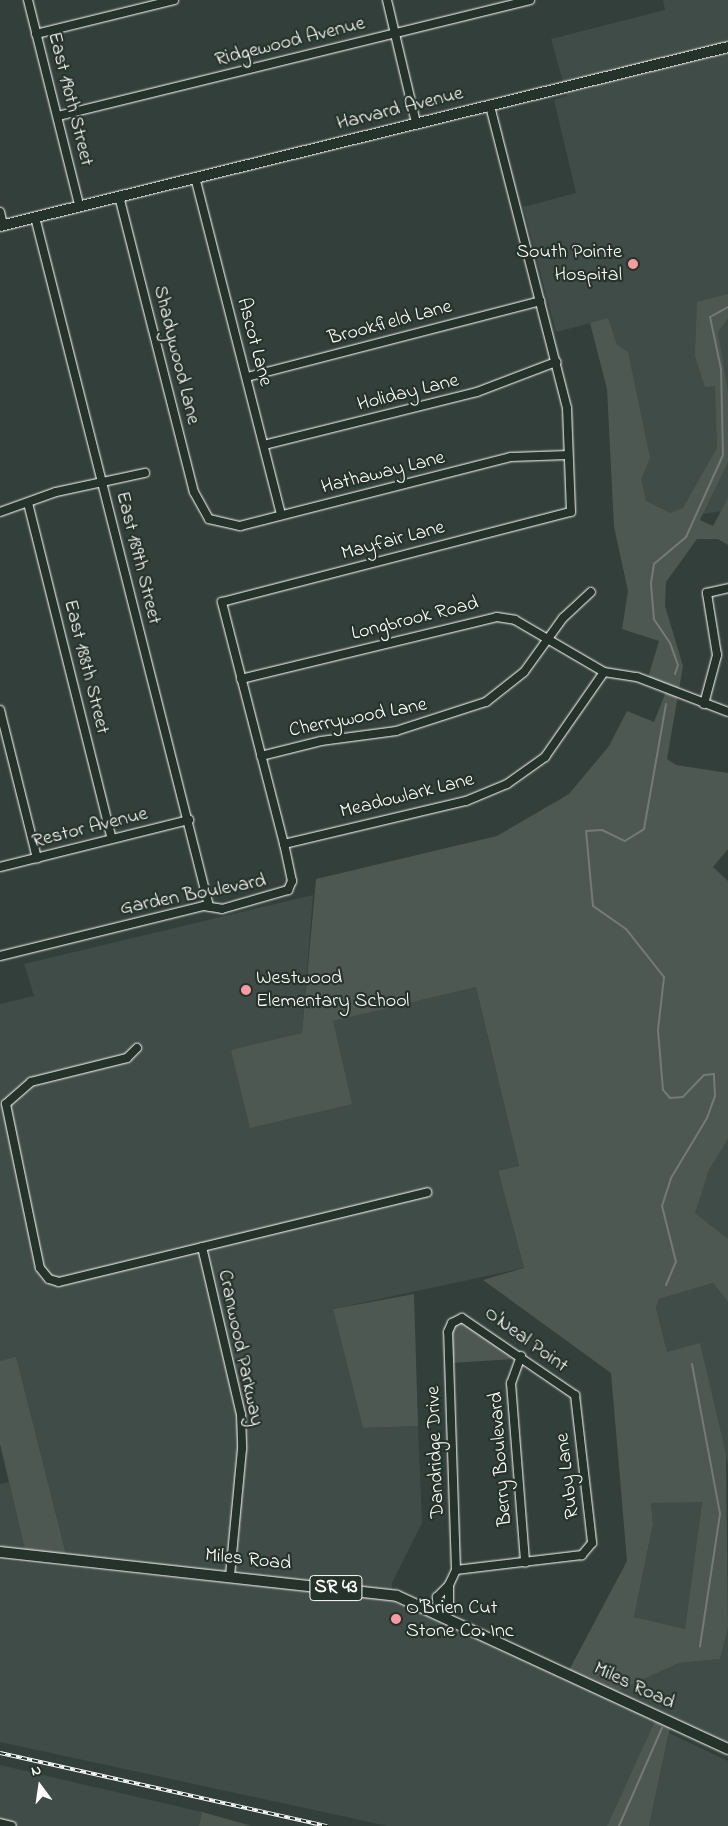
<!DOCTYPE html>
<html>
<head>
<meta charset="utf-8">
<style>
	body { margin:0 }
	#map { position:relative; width:728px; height:1826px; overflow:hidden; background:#333f3a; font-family:"Indie Flower",sans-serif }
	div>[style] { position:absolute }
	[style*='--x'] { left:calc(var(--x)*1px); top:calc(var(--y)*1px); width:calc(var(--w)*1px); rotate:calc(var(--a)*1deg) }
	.built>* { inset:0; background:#404c47 }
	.green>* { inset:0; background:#4d5853 }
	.stream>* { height:2px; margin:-1px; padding:0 1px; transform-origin:1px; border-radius:1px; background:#737b78 }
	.roads { filter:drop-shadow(0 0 1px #fff) drop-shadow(0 0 1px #fff) }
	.minor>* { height:8px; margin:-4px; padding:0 4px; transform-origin:4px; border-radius:4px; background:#26332d }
	.major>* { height:10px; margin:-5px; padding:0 5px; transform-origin:5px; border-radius:5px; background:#26332d }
	.rail>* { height:4px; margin-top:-2px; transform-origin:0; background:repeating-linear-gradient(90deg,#26332d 0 5.5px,#fff 0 11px); box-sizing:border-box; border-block:1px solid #fff }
	.dots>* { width:14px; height:14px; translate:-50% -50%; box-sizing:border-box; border:2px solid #26332d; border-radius:50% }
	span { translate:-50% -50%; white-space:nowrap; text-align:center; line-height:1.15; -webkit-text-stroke:4.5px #26332d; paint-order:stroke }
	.shield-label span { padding:1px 4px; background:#26332d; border:1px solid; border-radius:4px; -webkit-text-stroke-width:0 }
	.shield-label { font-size:19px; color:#fff; font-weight:700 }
	.street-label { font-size:20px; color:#fff }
	.poi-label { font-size:20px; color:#fff }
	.right { translate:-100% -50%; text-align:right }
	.left { translate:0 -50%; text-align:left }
	.north { position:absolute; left:15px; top:1761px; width:50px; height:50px; -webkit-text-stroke:4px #26332d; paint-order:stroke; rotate:346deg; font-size:14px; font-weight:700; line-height:20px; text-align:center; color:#fff }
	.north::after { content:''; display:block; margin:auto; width:18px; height:22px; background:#fff; clip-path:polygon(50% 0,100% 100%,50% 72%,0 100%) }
</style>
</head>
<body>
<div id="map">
	<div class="built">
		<i style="clip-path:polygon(663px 0,728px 0,728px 510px,631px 526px,599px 321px,556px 332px,523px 207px,576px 193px,554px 100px,567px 96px,551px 39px,665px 10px)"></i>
		<i style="clip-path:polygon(313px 895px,302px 1034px,250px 1127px,332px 1021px,476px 987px,519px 1166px,498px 1172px,524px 1268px,333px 1309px,363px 1428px,418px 1426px,422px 1523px,392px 1583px,392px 1595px,67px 1558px,16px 1358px,0 1361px,0 1004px,34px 996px,24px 964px)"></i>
		<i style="clip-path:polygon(728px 1139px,728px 1239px,694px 1213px,709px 1170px)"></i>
		<i style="clip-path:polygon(713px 1283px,728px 1302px,728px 1465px,700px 1344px,667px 1352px,656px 1308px,659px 1299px)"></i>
		<i style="clip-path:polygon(9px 1482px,26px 1554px,0 1552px,0 1484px)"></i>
		<i style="clip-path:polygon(702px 1501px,685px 1629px,634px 1617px,653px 1524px,651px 1503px)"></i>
		<i style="clip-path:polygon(0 1560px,389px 1599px,656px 1721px,607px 1826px,388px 1826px,0 1742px)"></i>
		<i style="clip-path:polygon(728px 1628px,728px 1749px,609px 1695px,679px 1663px,720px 1659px)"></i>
		<i style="clip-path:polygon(669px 1733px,728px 1761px,728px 1826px,649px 1826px)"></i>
		<i style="clip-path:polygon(0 1765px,202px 1812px,199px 1826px,0 1826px)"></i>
	</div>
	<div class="green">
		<i style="clip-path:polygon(evenodd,728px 294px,728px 318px,718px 332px,728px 392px,728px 462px,700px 520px,713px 526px,728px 498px,728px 545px,718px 539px,697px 539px,666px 582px,665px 606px,683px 666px,667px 759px,676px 765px,728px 773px,728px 849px,713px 867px,728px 881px,728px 1139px,709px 1170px,695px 1213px,728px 1239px,728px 1302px,713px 1283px,659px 1299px,656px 1308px,667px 1352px,700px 1343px,726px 1454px,728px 1628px,720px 1659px,679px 1663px,609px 1695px,567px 1674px,627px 1561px,611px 1373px,483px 1280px,524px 1268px,498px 1171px,519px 1166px,476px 987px,333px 1021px,352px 1104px,250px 1128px,231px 1050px,302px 1033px,316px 879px,497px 836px,569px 794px,609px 746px,627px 711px,654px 722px,667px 689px,647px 681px,659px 641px,622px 629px,628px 591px,614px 527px,607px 389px,590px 323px,608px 318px,617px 345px,628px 352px,650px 458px,641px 479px,646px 501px,670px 513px,683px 508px,717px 448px,715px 386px,705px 387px,695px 356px,697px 302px,728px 294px,702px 1502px,685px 1629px,634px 1617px,653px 1524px,651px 1503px,702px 1502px)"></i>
		<i style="clip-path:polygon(414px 1294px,418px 1426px,363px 1428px,333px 1309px)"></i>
		<i style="clip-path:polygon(462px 1321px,515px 1357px,515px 1359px,451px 1363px,451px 1328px)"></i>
		<i style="clip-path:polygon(16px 1357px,67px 1558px,26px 1554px,0 1444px,0 1361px)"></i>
		<i style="clip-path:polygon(657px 1717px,671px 1723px,649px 1826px,607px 1826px)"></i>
		<i style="clip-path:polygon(202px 1812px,252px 1826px,199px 1826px)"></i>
	</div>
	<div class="stream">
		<i style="--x:675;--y:674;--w:9;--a:-72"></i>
		<i style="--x:678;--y:665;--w:23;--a:-110"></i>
		<i style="--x:670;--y:643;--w:29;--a:-124"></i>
		<i style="--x:654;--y:619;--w:36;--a:-95"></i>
		<i style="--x:651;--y:583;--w:19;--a:-81"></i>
		<i style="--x:654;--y:564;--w:42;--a:-40.2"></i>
		<i style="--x:686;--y:537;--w:90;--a:-65.7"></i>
		<i style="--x:723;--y:455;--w:86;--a:-91.3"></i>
		<i style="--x:721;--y:369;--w:53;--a:-101.9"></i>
		<i style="--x:710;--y:317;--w:21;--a:-29"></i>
		<i style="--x:666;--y:1285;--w:25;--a:-67"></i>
		<i style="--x:676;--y:1262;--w:58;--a:-104"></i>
		<i style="--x:662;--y:1206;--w:29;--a:-72"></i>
		<i style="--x:671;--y:1178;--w:70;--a:-59"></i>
		<i style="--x:707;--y:1118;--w:23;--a:-70"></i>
		<i style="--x:715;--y:1096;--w:22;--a:-93"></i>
		<i style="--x:714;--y:1074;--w:10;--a:174"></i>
		<i style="--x:704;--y:1075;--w:30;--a:134"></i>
		<i style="--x:683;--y:1097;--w:13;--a:176"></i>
		<i style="--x:670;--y:1098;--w:11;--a:-131"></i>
		<i style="--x:663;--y:1090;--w:60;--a:-94.8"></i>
		<i style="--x:658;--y:1030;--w:53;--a:-83.5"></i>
		<i style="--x:664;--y:977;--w:61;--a:-128.4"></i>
		<i style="--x:626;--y:929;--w:40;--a:-145.1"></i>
		<i style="--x:593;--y:906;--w:75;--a:-95.3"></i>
		<i style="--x:586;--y:831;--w:16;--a:-4"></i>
		<i style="--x:602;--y:830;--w:25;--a:26"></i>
		<i style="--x:625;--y:841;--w:22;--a:-32"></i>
		<i style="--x:644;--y:829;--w:127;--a:-80"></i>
		<i style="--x:692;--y:1364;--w:153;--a:79.4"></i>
		<i style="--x:720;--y:1514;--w:134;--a:98.6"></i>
		<i style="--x:619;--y:1826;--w:107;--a:-66.3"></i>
	</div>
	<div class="roads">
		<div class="minor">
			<i style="--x:28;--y:0;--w:211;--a:76"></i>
			<i style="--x:387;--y:0;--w:126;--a:76.7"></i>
			<i style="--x:36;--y:34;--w:142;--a:-13.8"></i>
			<i style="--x:58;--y:116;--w:486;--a:-13.8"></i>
			<i style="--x:195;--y:177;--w:349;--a:75.7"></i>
			<i style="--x:119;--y:196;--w:305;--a:75.8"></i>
			<i style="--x:194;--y:492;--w:31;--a:61"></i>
			<i style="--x:209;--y:519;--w:32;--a:13"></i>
			<i style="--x:240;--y:526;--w:280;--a:-14.3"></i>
			<i style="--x:511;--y:457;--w:57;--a:-2"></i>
			<i style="--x:0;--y:212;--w:13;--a:77"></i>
			<i style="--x:35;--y:217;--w:711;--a:75.83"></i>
			<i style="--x:247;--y:377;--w:303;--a:-14.5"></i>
			<i style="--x:264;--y:445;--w:219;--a:-14"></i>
			<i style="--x:477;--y:392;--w:85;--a:-20.8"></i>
			<i style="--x:28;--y:503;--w:346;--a:76"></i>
			<i style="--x:0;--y:512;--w:59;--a:-19.7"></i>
			<i style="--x:56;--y:492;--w:91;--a:-12.1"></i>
			<i style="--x:241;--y:679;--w:263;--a:-13.6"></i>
			<i style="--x:497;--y:617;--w:18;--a:9"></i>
			<i style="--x:515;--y:620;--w:103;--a:30.3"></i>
			<i style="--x:604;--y:672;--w:33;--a:9"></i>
			<i style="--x:637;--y:677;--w:97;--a:21"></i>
			<i style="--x:704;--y:704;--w:51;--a:-75.1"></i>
			<i style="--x:717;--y:655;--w:63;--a:-99.2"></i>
			<i style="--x:707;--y:593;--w:22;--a:-13"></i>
			<i style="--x:0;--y:710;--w:153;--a:76"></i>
			<i style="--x:261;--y:756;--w:62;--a:-14"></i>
			<i style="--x:321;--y:741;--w:76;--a:-7.6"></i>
			<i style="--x:396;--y:731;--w:95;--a:-17.9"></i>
			<i style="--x:486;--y:702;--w:48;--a:-38.3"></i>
			<i style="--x:524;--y:672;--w:67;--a:-54.2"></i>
			<i style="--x:563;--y:618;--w:38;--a:-43"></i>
			<i style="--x:284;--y:844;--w:187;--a:-13.3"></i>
			<i style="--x:466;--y:801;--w:44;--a:-22.5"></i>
			<i style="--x:507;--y:784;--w:47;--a:-35.4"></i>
			<i style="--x:545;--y:757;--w:103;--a:-55.2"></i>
			<i style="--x:0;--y:867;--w:195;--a:-14"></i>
			<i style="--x:0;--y:956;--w:210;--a:-13.8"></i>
			<i style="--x:204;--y:906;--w:18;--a:9"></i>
			<i style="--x:222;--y:909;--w:69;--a:-16.1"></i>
			<i style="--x:288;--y:890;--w:10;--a:-66"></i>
			<i style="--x:292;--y:881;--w:38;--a:-102"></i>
			<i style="--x:284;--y:844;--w:250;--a:-104.4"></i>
			<i style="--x:222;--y:602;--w:360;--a:-14.5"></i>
			<i style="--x:571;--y:512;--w:104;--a:-92.2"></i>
			<i style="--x:567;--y:408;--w:313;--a:-104.3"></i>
			<i style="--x:137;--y:1048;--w:14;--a:135"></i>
			<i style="--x:127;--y:1058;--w:99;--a:166"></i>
			<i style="--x:31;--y:1082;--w:33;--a:139"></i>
			<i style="--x:6;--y:1104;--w:167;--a:78.3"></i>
			<i style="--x:40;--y:1268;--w:14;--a:51"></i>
			<i style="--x:49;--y:1279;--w:10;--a:17"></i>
			<i style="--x:59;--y:1282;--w:379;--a:-13.7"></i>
			<i style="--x:202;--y:1247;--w:171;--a:76.9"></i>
			<i style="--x:241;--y:1414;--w:35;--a:88"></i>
			<i style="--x:242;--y:1449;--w:127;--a:95.4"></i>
			<i style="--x:521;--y:1356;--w:29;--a:110"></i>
			<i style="--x:511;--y:1383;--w:180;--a:85.5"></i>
			<i style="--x:449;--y:1585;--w:17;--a:-65"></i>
			<i style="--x:456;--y:1570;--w:238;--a:-91.9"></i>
			<i style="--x:448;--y:1332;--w:10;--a:-66"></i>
			<i style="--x:452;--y:1323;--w:11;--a:-27"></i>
			<i style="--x:462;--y:1318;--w:137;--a:34.3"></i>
			<i style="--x:575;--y:1395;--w:149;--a:83.4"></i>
			<i style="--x:592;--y:1543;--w:16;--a:130"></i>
			<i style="--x:582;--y:1555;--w:127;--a:173.2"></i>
			<i style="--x:438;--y:1613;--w:16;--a:-94"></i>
			<i style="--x:437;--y:1597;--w:17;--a:-45"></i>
			<i style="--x:449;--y:1585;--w:19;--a:90"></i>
			<i style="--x:449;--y:1604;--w:10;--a:151"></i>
			<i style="--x:0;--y:1823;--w:12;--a:14"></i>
		</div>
		<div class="major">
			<i style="--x:0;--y:226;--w:750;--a:-13.81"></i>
			<i style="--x:0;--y:1552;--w:399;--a:6.3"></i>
			<i style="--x:397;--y:1596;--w:365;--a:24.8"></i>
		</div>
	</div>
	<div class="rail">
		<i style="--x:0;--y:1753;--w:335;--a:12.6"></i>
	</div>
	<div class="dots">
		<i style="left:633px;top:264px;background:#ff9aa2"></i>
		<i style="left:246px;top:990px;background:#ff9aa2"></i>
		<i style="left:396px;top:1619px;background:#ff9aa2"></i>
	</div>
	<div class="shield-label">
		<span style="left:336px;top:1588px">SR 43</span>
	</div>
	<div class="street-label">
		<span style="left:290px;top:42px;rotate:-14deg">Ridgewood Avenue</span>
		<span style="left:70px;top:99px;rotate:76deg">East 190th Street</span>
		<span style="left:400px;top:109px;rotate:-14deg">Harvard Avenue</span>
		<span style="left:390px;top:323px;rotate:-15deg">Brookfield Lane</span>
		<span style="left:254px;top:342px;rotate:75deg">Ascot Lane</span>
		<span style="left:176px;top:355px;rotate:76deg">Shadywood Lane</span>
		<span style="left:408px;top:393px;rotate:-14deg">Holiday Lane</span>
		<span style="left:383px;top:473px;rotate:-14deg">Hathaway Lane</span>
		<span style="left:393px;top:541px;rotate:-15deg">Mayfair Lane</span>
		<span style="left:138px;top:558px;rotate:76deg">East 189th Street</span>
		<span style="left:415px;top:619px;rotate:-14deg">Longbrook Road</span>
		<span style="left:86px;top:667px;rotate:76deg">East 188th Street</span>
		<span style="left:358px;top:718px;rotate:-11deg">Cherrywood Lane</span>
		<span style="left:407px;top:796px;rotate:-14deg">Meadowlark Lane</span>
		<span style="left:90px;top:828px;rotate:-14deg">Restor Avenue</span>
		<span style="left:193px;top:895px;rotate:-11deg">Garden Boulevard</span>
		<span style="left:526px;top:1340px;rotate:36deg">O'Neal Point</span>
		<span style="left:240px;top:1348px;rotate:78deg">Cranwood Parkway</span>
		<span style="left:436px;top:1452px;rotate:-92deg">Dandridge Drive</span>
		<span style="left:501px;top:1459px;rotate:-94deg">Berry Boulevard</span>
		<span style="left:568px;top:1476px;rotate:-97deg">Ruby Lane</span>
		<span style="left:248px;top:1560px;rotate:6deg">Miles Road</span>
		<span style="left:634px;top:1686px;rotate:25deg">Miles Road</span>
	</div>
	<div class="poi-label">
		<span class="right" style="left:622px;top:264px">South Pointe<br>Hospital</span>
		<span class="left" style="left:256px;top:990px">Westwood<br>Elementary School</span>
		<span class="left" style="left:406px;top:1620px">O'Brien Cut<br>Stone Co. Inc</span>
	</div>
	<div class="north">N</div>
</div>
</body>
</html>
